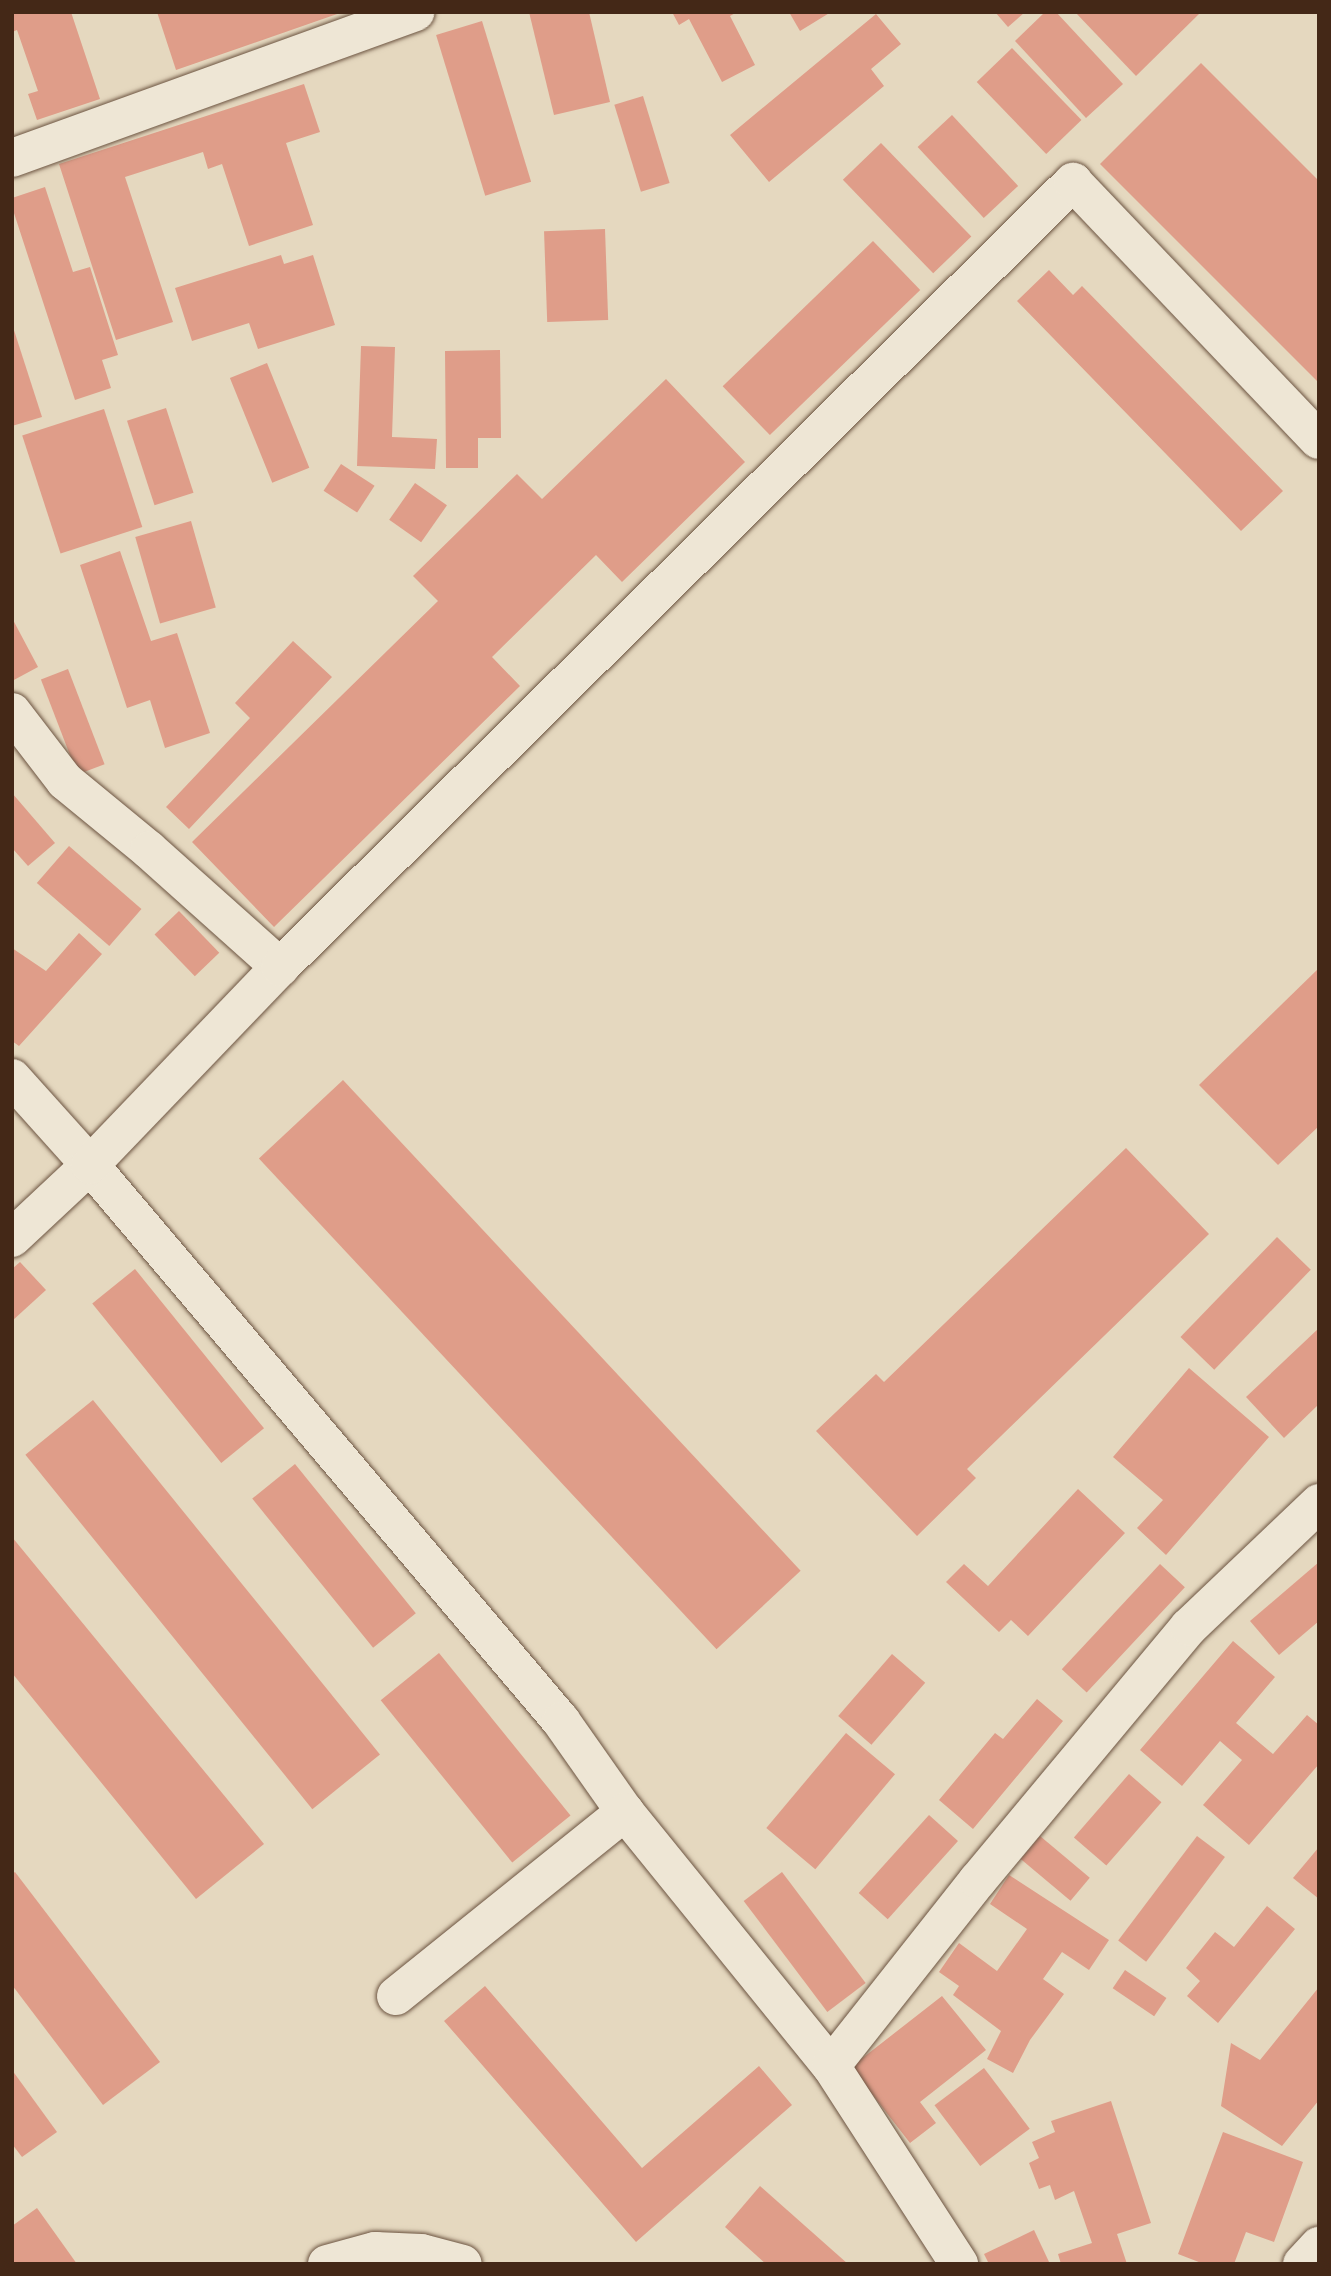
<!DOCTYPE html>
<html>
<head>
<meta charset="utf-8">
<style>
	body { margin:0 }
	#map { position:relative; width:1331px; height:2276px; overflow:hidden; background:#e5d8bf; font-family:Vollkorn,serif }
	div>[style] { position:absolute }
	[style*='--x'] { left:calc(var(--x)*1px); top:calc(var(--y)*1px); width:calc(var(--w)*1px); rotate:calc(var(--a)*1deg) }
	.building>* { inset:0; background:#df9d89; transform-origin:0 0 }
	.roads { filter:drop-shadow(0 0 2px #6c5441) drop-shadow(0 0 2px #6c5441) }
	.minor>* { height:38px; margin:-19px; padding:0 19px; transform-origin:19px; border-radius:19px; background:#eee6d5 }
	span { translate:-50% -50%; white-space:nowrap; text-align:center; line-height:1.15; -webkit-text-stroke:5px #eee6d5; paint-order:stroke }
	.frame { position:absolute; inset:0; border:14px solid #442817; pointer-events:none }
</style>
</head>
<body>
<div id="map">
	<div class="building">
		<i style="clip-path:polygon(12px 12px,71px 12px,100px 99px,37px 120px,28px 94px,38px 91px,17px 30px,12px 32px)"></i>
		<i style="clip-path:polygon(157px 12px,339px 12px,340px 13px,176px 70px)"></i>
		<i style="clip-path:polygon(529px 12px,589px 12px,610px 102px,554px 115px)"></i>
		<i style="clip-path:polygon(672px 12px,737px 12px,730px 16px,755px 65px,722px 82px,689px 19px,679px 25px)"></i>
		<i style="clip-path:polygon(789px 12px,831px 12px,800px 31px)"></i>
		<i style="clip-path:polygon(995px 12px,1025px 12px,1008px 27px)"></i>
		<i style="clip-path:polygon(1045px 12px,1056px 12px,1123px 84px,1086px 118px,1015px 41px)"></i>
		<i style="clip-path:polygon(1075px 12px,1201px 12px,1136px 76px)"></i>
		<i style="clip-path:polygon(876px 14px,901px 44px,871px 69px,884px 86px,769px 182px,730px 135px)"></i>
		<i style="left:482px;top:21px;width:168px;height:48px;rotate:73deg"></i>
		<i style="left:1012px;top:48px;width:100px;height:49px;rotate:46deg"></i>
		<i style="clip-path:polygon(1201px 63px,1319px 181px,1319px 383px,1100px 164px)"></i>
		<i style="clip-path:polygon(304px 84px,320px 132px,286px 143px,313px 225px,249px 246px,222px 164px,208px 169px,203px 152px,125px 177px,173px 322px,116px 340px,59px 164px)"></i>
		<i style="left:643px;top:96px;width:91px;height:30px;rotate:73deg"></i>
		<i style="left:952px;top:115px;width:97px;height:47px;rotate:47deg"></i>
		<i style="left:881px;top:143px;width:130px;height:53px;rotate:46deg"></i>
		<i style="clip-path:polygon(45px 187px,73px 272px,90px 267px,118px 355px,102px 360px,111px 388px,75px 400px,12px 207px,12px 198px)"></i>
		<i style="left:605px;top:229px;width:91px;height:61px;rotate:88deg"></i>
		<i style="left:873px;top:241px;width:68px;height:209px;rotate:46deg"></i>
		<i style="clip-path:polygon(281px 255px,284px 264px,313px 255px,335px 325px,258px 349px,249px 323px,192px 341px,175px 288px)"></i>
		<i style="clip-path:polygon(1049px 270px,1073px 295px,1082px 286px,1283px 491px,1241px 531px,1017px 301px)"></i>
		<i style="clip-path:polygon(12px 324px,42px 417px,12px 426px)"></i>
		<i style="clip-path:polygon(361px 346px,395px 347px,392px 437px,437px 439px,435px 469px,357px 466px)"></i>
		<i style="clip-path:polygon(500px 350px,501px 438px,478px 438px,478px 468px,446px 468px,445px 351px)"></i>
		<i style="left:267px;top:363px;width:113px;height:40px;rotate:68deg"></i>
		<i style="clip-path:polygon(666px 379px,745px 462px,622px 582px,596px 555px,492px 657px,520px 686px,274px 927px,192px 842px,438px 601px,413px 576px,517px 474px,542px 499px)"></i>
		<i style="left:166px;top:408px;width:89px;height:41px;rotate:72deg"></i>
		<i style="left:104px;top:409px;width:124px;height:86px;rotate:72deg"></i>
		<i style="left:341px;top:464px;width:40px;height:32px;rotate:33deg"></i>
		<i style="left:415px;top:483px;width:39px;height:45px;rotate:35deg"></i>
		<i style="left:191px;top:521px;width:90px;height:58px;rotate:74deg"></i>
		<i style="clip-path:polygon(120px 551px,151px 641px,177px 633px,210px 733px,165px 748px,150px 700px,127px 708px,80px 565px)"></i>
		<i style="clip-path:polygon(12px 618px,38px 667px,12px 681px)"></i>
		<i style="clip-path:polygon(293px 641px,332px 677px,189px 829px,166px 807px,250px 718px,235px 703px)"></i>
		<i style="left:68px;top:669px;width:102px;height:29px;rotate:69deg"></i>
		<i style="clip-path:polygon(12px 793px,55px 843px,28px 866px,12px 848px)"></i>
		<i style="left:69px;top:846px;width:96px;height:49px;rotate:41deg"></i>
		<i style="left:179px;top:911px;width:58px;height:34px;rotate:46deg"></i>
		<i style="clip-path:polygon(79px 933px,102px 954px,19px 1046px,12px 1041px,12px 948px,46px 971px)"></i>
		<i style="clip-path:polygon(1319px 968px,1319px 1126px,1278px 1165px,1199px 1085px)"></i>
		<i style="left:343px;top:1080px;width:671px;height:115px;rotate:47deg"></i>
		<i style="clip-path:polygon(1126px 1148px,1209px 1234px,967px 1469px,976px 1478px,917px 1536px,816px 1431px,876px 1374px,884px 1382px)"></i>
		<i style="left:1277px;top:1237px;width:47px;height:139px;rotate:44deg"></i>
		<i style="clip-path:polygon(20px 1262px,46px 1290px,12px 1321px,12px 1269px)"></i>
		<i style="left:135px;top:1269px;width:205px;height:55px;rotate:51deg"></i>
		<i style="clip-path:polygon(1319px 1328px,1319px 1404px,1284px 1438px,1246px 1397px)"></i>
		<i style="clip-path:polygon(1189px 1368px,1269px 1437px,1166px 1555px,1137px 1528px,1163px 1500px,1113px 1457px)"></i>
		<i style="left:93px;top:1400px;width:456px;height:87px;rotate:51deg"></i>
		<i style="left:295px;top:1464px;width:192px;height:55px;rotate:51deg"></i>
		<i style="clip-path:polygon(1078px 1489px,1125px 1533px,1028px 1636px,1011px 1620px,999px 1632px,946px 1582px,964px 1564px,988px 1586px)"></i>
		<i style="clip-path:polygon(12px 1537px,264px 1844px,196px 1899px,12px 1673px)"></i>
		<i style="clip-path:polygon(1319px 1562px,1319px 1621px,1279px 1655px,1250px 1621px)"></i>
		<i style="left:1160px;top:1564px;width:34px;height:144px;rotate:43deg"></i>
		<i style="clip-path:polygon(1233px 1641px,1275px 1677px,1236px 1723px,1273px 1754px,1307px 1715px,1319px 1725px,1319px 1764px,1249px 1845px,1203px 1805px,1242px 1760px,1220px 1741px,1182px 1786px,1140px 1750px)"></i>
		<i style="left:439px;top:1653px;width:209px;height:75px;rotate:51deg"></i>
		<i style="left:892px;top:1654px;width:44px;height:82px;rotate:41deg"></i>
		<i style="clip-path:polygon(1037px 1699px,1063px 1721px,973px 1829px,939px 1800px,995px 1733px,1003px 1739px)"></i>
		<i style="left:846px;top:1733px;width:64px;height:124px;rotate:40deg"></i>
		<i style="left:1129px;top:1774px;width:43px;height:84px;rotate:41deg"></i>
		<i style="left:929px;top:1815px;width:39px;height:105px;rotate:42deg"></i>
		<i style="left:1040px;top:1836px;width:65px;height:30px;rotate:40deg"></i>
		<i style="left:1197px;top:1836px;width:35px;height:131px;rotate:37deg"></i>
		<i style="clip-path:polygon(1319px 1847px,1319px 1899px,1293px 1878px)"></i>
		<i style="clip-path:polygon(15px 1872px,160px 2062px,103px 2105px,12px 1985px,12px 1874px)"></i>
		<i style="left:782px;top:1872px;width:139px;height:48px;rotate:53deg"></i>
		<i style="clip-path:polygon(1009px 1875px,1109px 1940px,1089px 1970px,1062px 1952px,1043px 1979px,1064px 1994px,1030px 2040px,1013px 2073px,987px 2059px,1001px 2031px,953px 1995px,959px 1986px,939px 1972px,959px 1943px,997px 1971px,1027px 1929px,990px 1904px)"></i>
		<i style="clip-path:polygon(1267px 1906px,1295px 1929px,1218px 2023px,1187px 1996px,1200px 1981px,1186px 1968px,1215px 1932px,1234px 1947px)"></i>
		<i style="left:1125px;top:1970px;width:50px;height:22px;rotate:34deg"></i>
		<i style="clip-path:polygon(485px 1986px,642px 2168px,759px 2066px,792px 2105px,636px 2242px,444px 2021px)"></i>
		<i style="clip-path:polygon(1319px 1987px,1319px 2100px,1282px 2146px,1221px 2106px,1231px 2043px,1260px 2060px)"></i>
		<i style="clip-path:polygon(942px 1996px,986px 2050px,920px 2102px,936px 2123px,910px 2143px,851px 2067px)"></i>
		<i style="left:984px;top:2068px;width:76px;height:62px;rotate:53deg"></i>
		<i style="clip-path:polygon(12px 2070px,57px 2132px,22px 2157px,12px 2144px)"></i>
		<i style="clip-path:polygon(1111px 2101px,1151px 2223px,1117px 2234px,1127px 2264px,1061px 2264px,1058px 2254px,1092px 2243px,1074px 2191px,1055px 2200px,1050px 2185px,1039px 2189px,1029px 2163px,1039px 2158px,1032px 2142px,1055px 2132px,1051px 2121px)"></i>
		<i style="clip-path:polygon(1223px 2132px,1303px 2162px,1274px 2242px,1246px 2232px,1234px 2264px,1204px 2264px,1178px 2254px)"></i>
		<i style="clip-path:polygon(760px 2186px,848px 2264px,766px 2264px,725px 2227px)"></i>
		<i style="clip-path:polygon(37px 2208px,77px 2264px,12px 2264px,12px 2226px)"></i>
		<i style="clip-path:polygon(1034px 2230px,1050px 2264px,989px 2264px,984px 2254px)"></i>
	</div>
	<div class="roads">
		<div class="minor">
			<i style="--x:12;--y:158;--w:429;--a:-19.9"></i>
			<i style="--x:12;--y:712;--w:87;--a:52.5"></i>
			<i style="--x:65;--y:781;--w:109;--a:39.4"></i>
			<i style="--x:149;--y:850;--w:176;--a:41.8"></i>
			<i style="--x:12;--y:1078;--w:117;--a:48.1"></i>
			<i style="--x:90;--y:1165;--w:729;--a:49.73"></i>
			<i style="--x:561;--y:1721;--w:111;--a:54.9"></i>
			<i style="--x:625;--y:1812;--w:327;--a:51"></i>
			<i style="--x:831;--y:2066;--w:236;--a:57.1"></i>
			<i style="--x:12;--y:1238;--w:107;--a:-43.1"></i>
			<i style="--x:90;--y:1165;--w:274;--a:-46.2"></i>
			<i style="--x:280;--y:967;--w:1116;--a:-44.71"></i>
			<i style="--x:1073;--y:182;--w:356;--a:46.4"></i>
			<i style="--x:396;--y:1996;--w:294;--a:-38.8"></i>
			<i style="--x:831;--y:2066;--w:237;--a:-51.7"></i>
			<i style="--x:978;--y:1880;--w:329;--a:-50.2"></i>
			<i style="--x:1189;--y:1627;--w:180;--a:-43.6"></i>
			<i style="--x:327;--y:2264;--w:50;--a:-15.2"></i>
			<i style="--x:375;--y:2251;--w:46;--a:2.5"></i>
			<i style="--x:421;--y:2253;--w:43;--a:14.7"></i>
			<i style="--x:1302;--y:2264;--w:25;--a:-47"></i>
		</div>
	</div>
	<div class="frame"></div>
</div>
</body>
</html>
